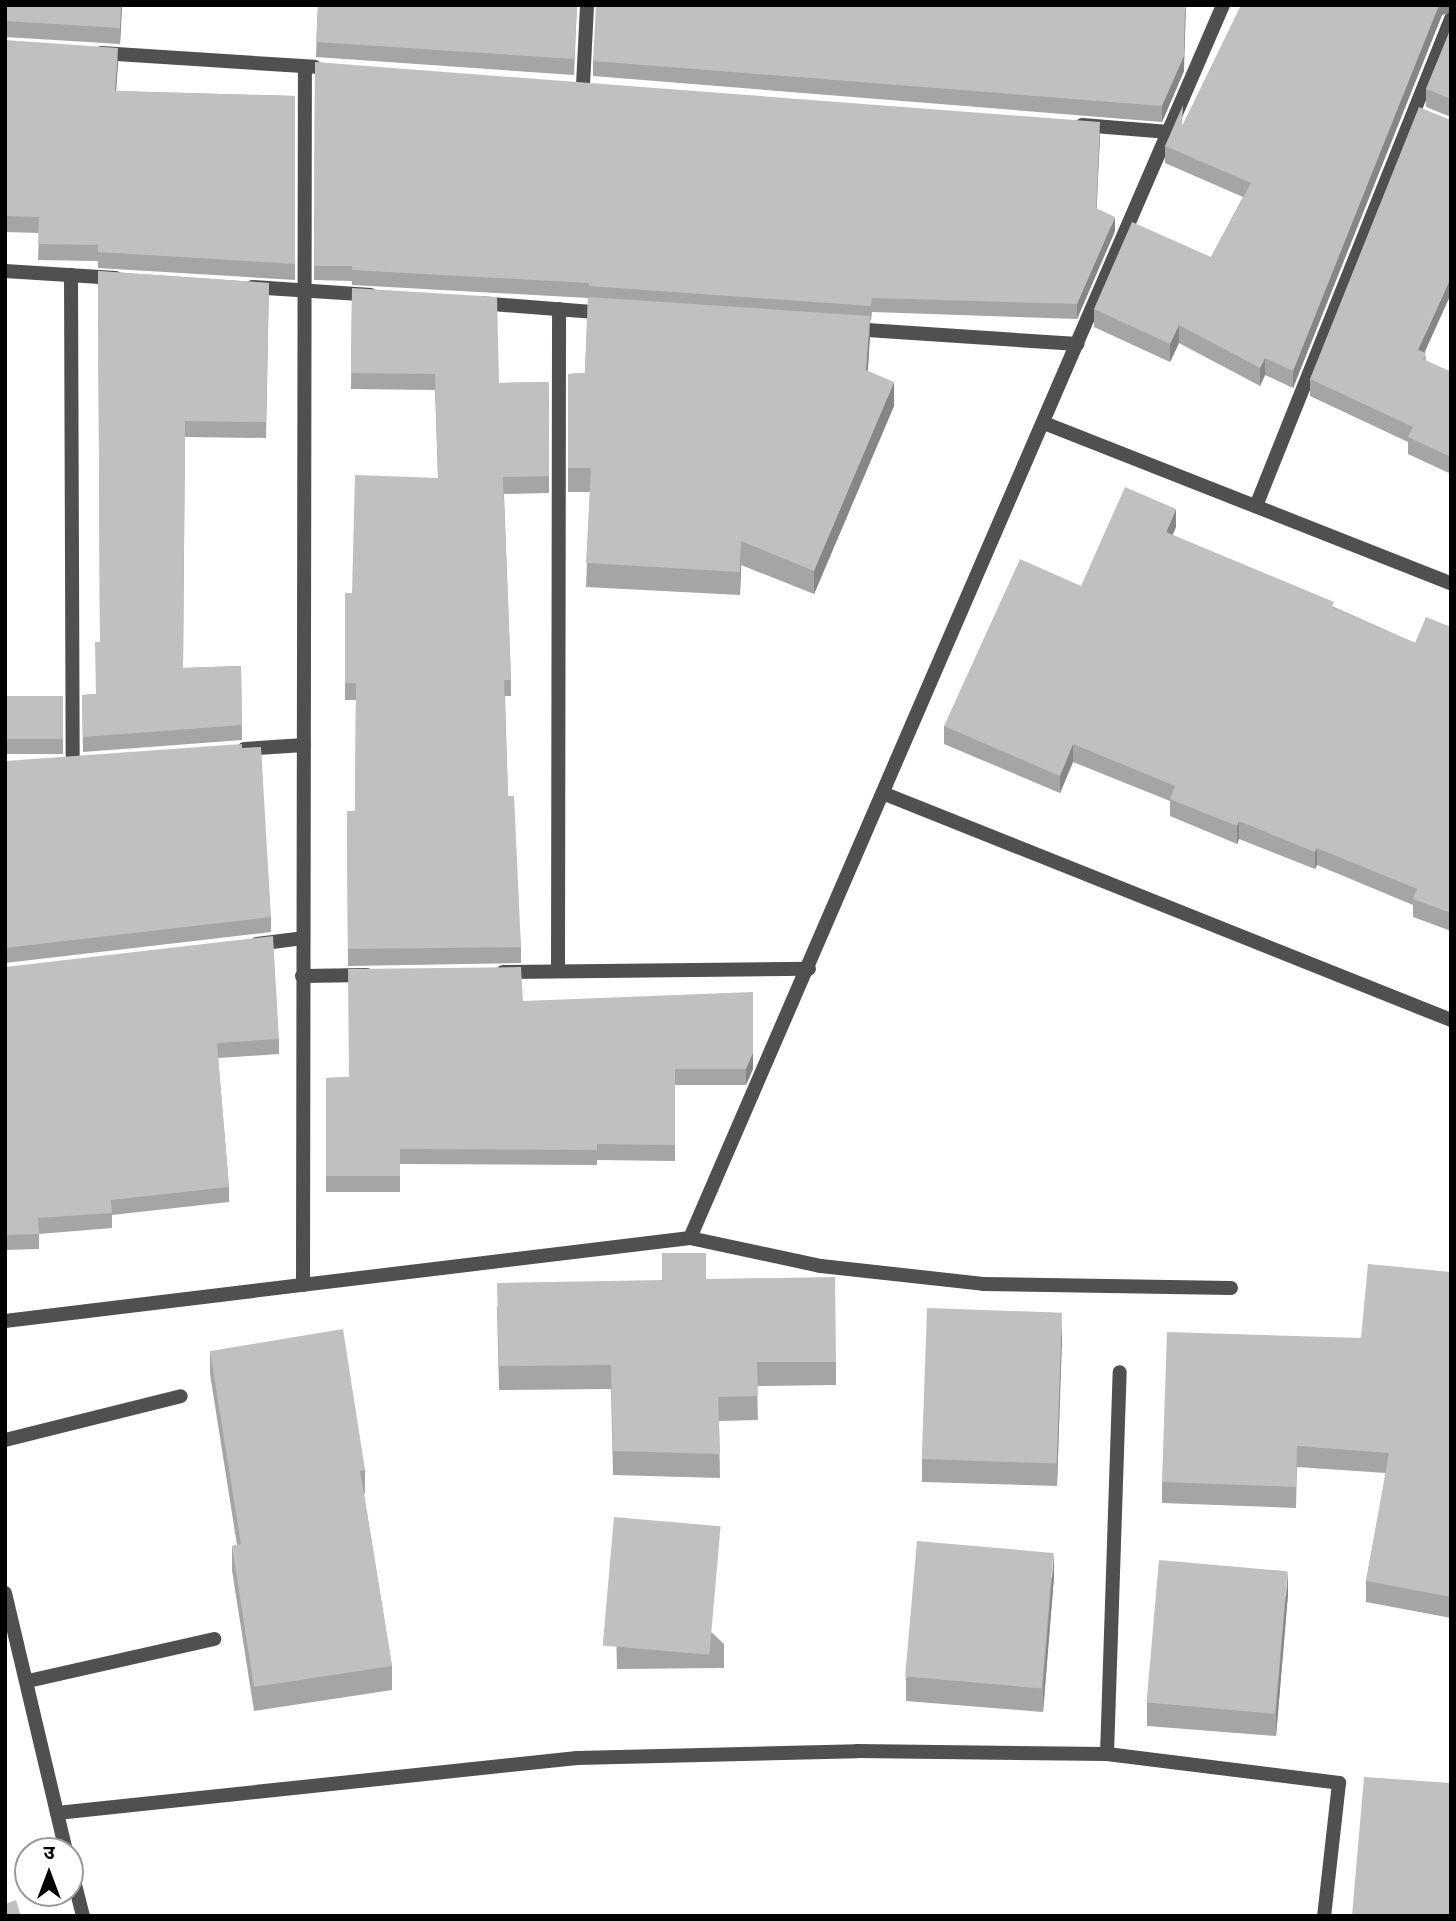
<!DOCTYPE html>
<html>
<head>
<meta charset="utf-8">
<style>
	body { margin:0 }
	#map { position:relative; width:1456px; height:1921px; overflow:hidden; background:#fff; font-family:"Roboto Condensed","Noto Sans Devanagari",sans-serif }
	div>[style] { position:absolute }
	[style*='--x'] { left:calc(var(--x)*1px); top:calc(var(--y)*1px); width:calc(var(--w)*1px); rotate:calc(var(--a)*1deg) }
	.service>* { height:14px; margin:-7px; padding:0 7px; transform-origin:7px; border-radius:7px; background:#505050 }
	.minor>* { height:14px; margin:-7px; padding:0 7px; transform-origin:7px; border-radius:7px; background:#505050 }
	.wall>* { inset:0; background:#a5a5a5; transform-origin:0 0 }
	.shaded-wall>* { inset:0; background:#868686 }
	.building>* { inset:0; background:#c0c0c0; transform-origin:0 0 }
	span { translate:-50% -50%; white-space:nowrap; text-align:center; line-height:1.15; -webkit-text-stroke:6px #fff; paint-order:stroke }
	.frame { position:absolute; inset:0; border:7px solid #000; pointer-events:none }
	.north { position:absolute; left:14px; top:1837px; width:70px; height:70px; box-sizing:border-box; background:#fff; border:2px solid #999; border-radius:50%; rotate:0deg; font-size:19px; font-weight:700; line-height:28px; text-align:center; color:#000 }
	.north::after { content:''; display:block; margin:auto; width:24px; height:32px; background:#000; clip-path:polygon(50% 0,100% 100%,50% 72%,0 100%) }
</style>
</head>
<body>
<div id="map">
	<div class="service">
		<i style="--x:690;--y:1238;--w:134;--a:12.1"></i>
		<i style="--x:821;--y:1266;--w:163;--a:6.3"></i>
		<i style="--x:983;--y:1284;--w:248;--a:0.9"></i>
	</div>
	<div class="minor">
		<i style="--x:101;--y:53;--w:214;--a:3.7"></i>
		<i style="--x:583;--y:85;--w:80;--a:-87.1"></i>
		<i style="--x:1082;--y:125;--w:87;--a:4.6"></i>
		<i style="--x:5;--y:271;--w:111;--a:3.6"></i>
		<i style="--x:71;--y:275;--w:487;--a:89.8"></i>
		<i style="--x:252;--y:287;--w:119;--a:3.8"></i>
		<i style="--x:479;--y:303;--w:126;--a:4.5"></i>
		<i style="--x:852;--y:329;--w:226;--a:3.8"></i>
		<i style="--x:1044;--y:423;--w:437;--a:21.5"></i>
		<i style="--x:1256;--y:506;--w:525;--a:-68.18"></i>
		<i style="--x:244;--y:749;--w:60;--a:-3.8"></i>
		<i style="--x:885;--y:794;--w:609;--a:21.77"></i>
		<i style="--x:257;--y:944;--w:46;--a:-7.4"></i>
		<i style="--x:558;--y:971;--w:662;--a:-89.91"></i>
		<i style="--x:503;--y:972;--w:306;--a:-0.6"></i>
		<i style="--x:302;--y:976;--w:65;--a:-0.9"></i>
		<i style="--x:303;--y:1285;--w:1218;--a:-89.91"></i>
		<i style="--x:5;--y:1321;--w:690;--a:-6.91"></i>
		<i style="--x:690;--y:1238;--w:1343;--a:-66.62"></i>
		<i style="--x:5;--y:1440;--w:181;--a:-14"></i>
		<i style="--x:5;--y:1593;--w:265;--a:76.7"></i>
		<i style="--x:28;--y:1681;--w:191;--a:-12.7"></i>
		<i style="--x:1107;--y:1754;--w:382;--a:-88.1"></i>
		<i style="--x:57;--y:1813;--w:523;--a:-6.04"></i>
		<i style="--x:577;--y:1758;--w:280;--a:-1.4"></i>
		<i style="--x:857;--y:1751;--w:250;--a:0.7"></i>
		<i style="--x:1107;--y:1754;--w:234;--a:7.1"></i>
		<i style="--x:1339;--y:1783;--w:134;--a:96.4"></i>
		<i style="--x:70;--y:1865;--w:53;--a:75.7"></i>
	</div>
	<div class="wall">
		<i style="clip-path:polygon(5px 5px,122px 5px,120px 44px,5px 37px)"></i>
		<i style="clip-path:polygon(318px 5px,577px 5px,574px 75px,316px 57px)"></i>
		<i style="clip-path:polygon(1451px 5px,1451px 12px,1442px 15px,1293px 388px,1265px 375px,1260px 386px,1179px 343px,1170px 362px,1094px 327px,1094px 309px,1211px 257px,1243px 197px,1165px 163px,1165px 146px,1183px 125px)"></i>
		<i style="clip-path:polygon(1451px 28px,1451px 117px,1426px 107px,1426px 89px)"></i>
		<i style="clip-path:polygon(5px 40px,118px 63px,116px 91px,295px 96px,295px 280px,98px 268px,98px 261px,38px 260px,39px 233px,5px 232px)"></i>
		<i style="clip-path:polygon(593px 61px,1184px 71px,1162px 122px,593px 76px)"></i>
		<i style="clip-path:polygon(315px 62px,1100px 136px,1096px 209px,1115px 231px,1077px 319px,872px 312px,871px 320px,870px 320px,868px 371px,894px 406px,814px 594px,741px 565px,740px 595px,586px 587px,590px 492px,568px 492px,568px 374px,585px 373px,588px 298px,352px 285px,352px 281px,314px 280px)"></i>
		<i style="clip-path:polygon(1448px 119px,1425px 353px,1426px 361px,1451px 372px,1451px 474px,1408px 454px,1408px 442px,1310px 396px,1310px 379px)"></i>
		<i style="clip-path:polygon(98px 271px,269px 283px,266px 438px,185px 437px,183px 668px,241px 666px,242px 740px,83px 752px,82px 695px,96px 694px,100px 642px)"></i>
		<i style="clip-path:polygon(352px 288px,499px 383px,549px 382px,549px 493px,504px 494px,511px 680px,511px 696px,505px 696px,508px 796px,521px 947px,521px 963px,348px 966px,347px 811px,355px 811px,356px 700px,345px 700px,345px 593px,352px 593px,438px 478px,435px 390px,351px 389px)"></i>
		<i style="clip-path:polygon(1176px 527px,1172px 535px,1415px 643px,1451px 627px,1451px 931px,1413px 917px,1413px 905px,1317px 865px,1315px 869px,1239px 839px,1237px 844px,1170px 816px,1170px 801px,1073px 762px,1060px 793px,944px 744px,944px 726px,1081px 586px)"></i>
		<i style="left:63px;top:696px;width:58px;height:58px;rotate:90deg"></i>
		<i style="clip-path:polygon(5px 761px,271px 917px,271px 932px,5px 963px)"></i>
		<i style="clip-path:polygon(5px 967px,279px 1039px,279px 1054px,218px 1058px,229px 1187px,229px 1202px,112px 1215px,112px 1228px,39px 1234px,39px 1249px,5px 1250px)"></i>
		<i style="clip-path:polygon(523px 1001px,753px 1069px,746px 1085px,675px 1085px,675px 1161px,597px 1160px,597px 1165px,400px 1164px,400px 1192px,326px 1192px,326px 1078px,349px 1077px)"></i>
		<i style="clip-path:polygon(1451px 1272px,1451px 1618px,1366px 1602px,1366px 1581px,1386px 1473px,1297px 1467px,1296px 1508px,1162px 1503px,1162px 1482px)"></i>
		<i style="clip-path:polygon(706px 1279px,836px 1362px,836px 1385px,757px 1386px,758px 1420px,719px 1421px,720px 1478px,613px 1475px,611px 1389px,499px 1390px,497px 1307px)"></i>
		<i style="clip-path:polygon(1062px 1336px,1057px 1486px,922px 1482px,922px 1459px)"></i>
		<i style="clip-path:polygon(210px 1351px,365px 1470px,365px 1493px,364px 1494px,392px 1666px,392px 1690px,254px 1711px,232px 1570px,232px 1546px,237px 1545px,210px 1374px)"></i>
		<i style="clip-path:polygon(614px 1541px,724px 1644px,724px 1668px,617px 1669px)"></i>
		<i style="clip-path:polygon(1054px 1576px,1043px 1712px,906px 1701px,906px 1677px)"></i>
		<i style="clip-path:polygon(1288px 1594px,1276px 1736px,1147px 1726px,1147px 1702px)"></i>
	</div>
	<div class="shaded-wall">
		<i style="clip-path:polygon(121px 5px,122px 5px,120px 44px,120px 28px)"></i>
		<i style="clip-path:polygon(1186px 5px,1184px 71px,1162px 122px,1162px 106px)"></i>
		<i style="clip-path:polygon(1439px 5px,1451px 5px,1451px 12px,1442px 15px,1293px 388px,1293px 371px)"></i>
		<i style="clip-path:polygon(118px 48px,118px 63px,115px 107px,115px 91px)"></i>
		<i style="clip-path:polygon(1100px 122px,1100px 136px,1096px 223px,1096px 208px)"></i>
		<i style="clip-path:polygon(1115px 217px,1115px 231px,1077px 319px,1077px 304px)"></i>
		<i style="clip-path:polygon(1451px 277px,1451px 294px,1418px 367px,1418px 350px)"></i>
		<i style="clip-path:polygon(870px 316px,870px 339px,866px 394px,866px 370px)"></i>
		<i style="clip-path:polygon(1179px 325px,1179px 343px,1170px 362px,1170px 344px)"></i>
		<i style="clip-path:polygon(1265px 358px,1265px 375px,1260px 386px,1260px 368px)"></i>
		<i style="clip-path:polygon(894px 382px,894px 406px,814px 594px,814px 571px)"></i>
		<i style="clip-path:polygon(1176px 509px,1176px 527px,1166px 550px,1166px 532px)"></i>
		<i style="clip-path:polygon(741px 541px,741px 565px,740px 595px,740px 572px)"></i>
		<i style="clip-path:polygon(1073px 744px,1073px 762px,1060px 793px,1060px 776px)"></i>
		<i style="clip-path:polygon(1239px 821px,1239px 839px,1237px 844px,1237px 826px)"></i>
		<i style="clip-path:polygon(1317px 848px,1317px 865px,1315px 869px,1315px 852px)"></i>
		<i style="clip-path:polygon(753px 1008px,753px 1069px,746px 1085px,746px 1069px)"></i>
		<i style="clip-path:polygon(1062px 1312px,1062px 1336px,1057px 1486px,1057px 1462px)"></i>
		<i style="clip-path:polygon(1054px 1552px,1054px 1576px,1043px 1712px,1043px 1689px)"></i>
		<i style="clip-path:polygon(1288px 1571px,1288px 1594px,1276px 1736px,1276px 1713px)"></i>
	</div>
	<div class="building">
		<i style="clip-path:polygon(5px 5px,121px 5px,120px 28px,5px 21px)"></i>
		<i style="clip-path:polygon(318px 5px,577px 5px,574px 59px,316px 42px)"></i>
		<i style="clip-path:polygon(596px 5px,1185px 5px,1184px 56px,1162px 106px,593px 61px)"></i>
		<i style="clip-path:polygon(1241px 5px,1439px 5px,1293px 371px,1265px 358px,1260px 368px,1179px 325px,1170px 344px,1094px 309px,1132px 222px,1211px 257px,1251px 183px,1165px 146px,1183px 105px,1182px 126px)"></i>
		<i style="clip-path:polygon(1451px 28px,1451px 99px,1426px 89px)"></i>
		<i style="clip-path:polygon(5px 40px,118px 48px,115px 91px,295px 96px,295px 264px,98px 252px,98px 245px,38px 244px,39px 217px,5px 216px)"></i>
		<i style="clip-path:polygon(315px 62px,1100px 122px,1096px 208px,1115px 217px,1077px 304px,872px 298px,871px 306px,589px 286px,589px 283px,352px 270px,352px 266px,314px 266px)"></i>
		<i style="clip-path:polygon(1419px 107px,1448px 119px,1451px 117px,1451px 277px,1418px 350px,1426px 353px,1423px 359px,1451px 372px,1451px 457px,1408px 437px,1413px 427px,1310px 379px)"></i>
		<i style="clip-path:polygon(98px 271px,269px 283px,266px 422px,185px 421px,183px 668px,241px 666px,242px 725px,83px 737px,82px 695px,96px 694px,95px 642px,100px 642px)"></i>
		<i style="clip-path:polygon(352px 288px,497px 297px,499px 383px,549px 382px,549px 476px,503px 477px,511px 680px,504px 680px,508px 796px,514px 796px,521px 947px,348px 949px,347px 811px,355px 811px,356px 683px,345px 683px,345px 593px,352px 593px,355px 475px,438px 478px,435px 374px,351px 373px)"></i>
		<i style="clip-path:polygon(588px 297px,870px 316px,866px 370px,894px 382px,814px 571px,741px 541px,740px 572px,586px 563px,591px 468px,568px 468px,568px 374px,585px 373px)"></i>
		<i style="clip-path:polygon(1125px 487px,1176px 509px,1166px 532px,1334px 602px,1332px 607px,1415px 643px,1426px 617px,1451px 627px,1451px 913px,1413px 899px,1417px 889px,1317px 848px,1315px 852px,1239px 821px,1237px 826px,1170px 799px,1175px 786px,1073px 744px,1060px 776px,944px 726px,1020px 559px,1081px 586px)"></i>
		<i style="left:63px;top:696px;width:43px;height:58px;rotate:90deg"></i>
		<i style="clip-path:polygon(242px 744px,242px 748px,261px 747px,271px 917px,5px 948px,5px 761px)"></i>
		<i style="clip-path:polygon(273px 936px,279px 1039px,217px 1043px,229px 1187px,111px 1200px,112px 1213px,38px 1218px,39px 1234px,5px 1235px,5px 967px)"></i>
		<i style="clip-path:polygon(521px 967px,523px 1001px,753px 992px,753px 1053px,746px 1069px,675px 1069px,675px 1145px,597px 1144px,597px 1150px,400px 1149px,400px 1176px,326px 1176px,326px 1078px,349px 1077px,348px 969px)"></i>
		<i style="clip-path:polygon(662px 1253px,706px 1253px,706px 1279px,835px 1277px,836px 1362px,757px 1362px,758px 1396px,718px 1397px,720px 1454px,613px 1451px,611px 1365px,499px 1366px,497px 1283px,662px 1280px)"></i>
		<i style="clip-path:polygon(1368px 1264px,1451px 1272px,1451px 1597px,1366px 1581px,1389px 1453px,1297px 1446px,1296px 1487px,1162px 1482px,1167px 1332px,1361px 1338px)"></i>
		<i style="left:927px;top:1308px;width:135px;height:151px;rotate:2deg"></i>
		<i style="clip-path:polygon(343px 1329px,365px 1470px,360px 1471px,392px 1666px,254px 1687px,232px 1546px,241px 1544px,210px 1351px)"></i>
		<i style="left:614px;top:1517px;width:107px;height:129px;rotate:5deg"></i>
		<i style="left:917px;top:1541px;width:137px;height:136px;rotate:5deg"></i>
		<i style="left:1159px;top:1560px;width:129px;height:143px;rotate:5deg"></i>
		<i style="clip-path:polygon(1364px 1777px,1451px 1783px,1451px 1916px,1352px 1916px)"></i>
		<i style="clip-path:polygon(16px 1900px,21px 1916px,5px 1916px,5px 1904px)"></i>
	</div>
	<div class="frame"></div>
	<div class="north">उ</div>
</div>
</body>
</html>
